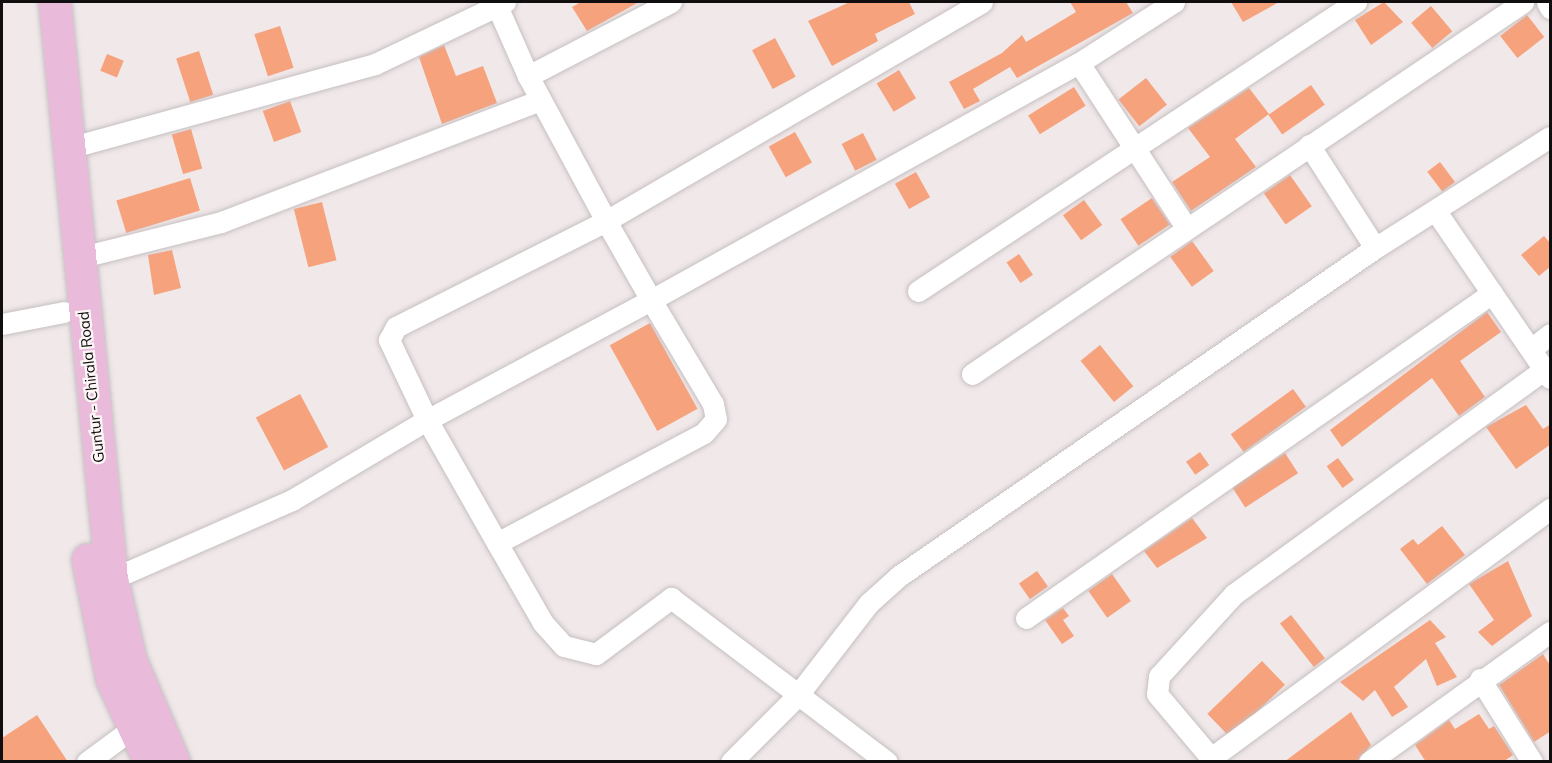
<!DOCTYPE html>
<html>
<head>
<meta charset="utf-8">
<style>
	body { margin:0 }
	#map { position:relative; width:1552px; height:763px; overflow:hidden; background:#f0e8e9; font-family:Mulish,sans-serif }
	div>[style] { position:absolute }
	[style*='--x'] { left:calc(var(--x)*1px); top:calc(var(--y)*1px); width:calc(var(--w)*1px); rotate:calc(var(--a)*1deg) }
	.building>* { inset:0; background:#f6a27d; transform-origin:0 0 }
	.roads { filter:drop-shadow(0 0 2px #c6bfc0) drop-shadow(0 0 2px #c6bfc0) }
	.minor>* { height:21px; margin:-10.5px; padding:0 10.5px; transform-origin:10.5px; border-radius:10.5px; background:#fff }
	.primary>* { height:32px; margin:-16px; padding:0 16px; transform-origin:16px; border-radius:16px; background:#e9bad9 }
	span { translate:-50% -50%; white-space:nowrap; text-align:center; line-height:1.15; -webkit-text-stroke:4.5px #fdf6f6; paint-order:stroke }
	.street-label { font-size:15px; color:#100e0e }
	.frame { position:absolute; inset:0; border:3px solid #100e0e; pointer-events:none }
</style>
</head>
<body>
<div id="map">
	<div class="building">
		<i style="clip-path:polygon(581px 2px,639px 2px,587px 31px,572px 7px)"></i>
		<i style="clip-path:polygon(850px 2px,909px 2px,915px 14px,875px 34px,878px 41px,832px 66px,808px 21px)"></i>
		<i style="clip-path:polygon(1070px 2px,1126px 2px,1133px 13px,1017px 78px,1010px 67px,973px 89px,980px 101px,964px 109px,949px 82px,1002px 53px,1022px 35px,1026px 42px,1076px 12px)"></i>
		<i style="clip-path:polygon(1231px 2px,1279px 2px,1243px 22px)"></i>
		<i style="clip-path:polygon(1384px 2px,1403px 22px,1371px 45px,1355px 20px)"></i>
		<i style="left:1431px;top:6px;width:33px;height:26px;rotate:50deg"></i>
		<i style="left:1527px;top:15px;width:28px;height:34px;rotate:52deg"></i>
		<i style="left:280px;top:26px;width:44px;height:27px;rotate:72deg"></i>
		<i style="left:775px;top:38px;width:44px;height:26px;rotate:62deg"></i>
		<i style="clip-path:polygon(444px 45px,456px 76px,483px 66px,497px 103px,442px 124px,419px 57px)"></i>
		<i style="left:199px;top:51px;width:46px;height:24px;rotate:72deg"></i>
		<i style="left:107px;top:54px;width:18px;height:18px;rotate:22deg"></i>
		<i style="left:899px;top:70px;width:33px;height:26px;rotate:59deg"></i>
		<i style="left:1146px;top:78px;width:34px;height:35px;rotate:52deg"></i>
		<i style="left:1311px;top:85px;width:24px;height:52px;rotate:55deg"></i>
		<i style="left:1074px;top:87px;width:22px;height:54px;rotate:58deg"></i>
		<i style="clip-path:polygon(1249px 88px,1269px 114px,1235px 139px,1256px 167px,1191px 211px,1172px 182px,1210px 157px,1188px 128px)"></i>
		<i style="left:290px;top:101px;width:33px;height:29px;rotate:70deg"></i>
		<i style="left:191px;top:129px;width:41px;height:20px;rotate:74deg"></i>
		<i style="left:795px;top:132px;width:35px;height:30px;rotate:61deg"></i>
		<i style="left:863px;top:133px;width:30px;height:24px;rotate:63deg"></i>
		<i style="left:1440px;top:162px;width:25px;height:16px;rotate:53deg"></i>
		<i style="left:916px;top:172px;width:29px;height:24px;rotate:61deg"></i>
		<i style="left:1290px;top:175px;width:38px;height:32px;rotate:55deg"></i>
		<i style="left:190px;top:178px;width:34px;height:77px;rotate:73deg"></i>
		<i style="left:1152px;top:198px;width:32px;height:38px;rotate:56deg"></i>
		<i style="left:1084px;top:200px;width:31px;height:26px;rotate:54deg"></i>
		<i style="left:322px;top:202px;width:60px;height:29px;rotate:76deg"></i>
		<i style="clip-path:polygon(1544px 236px,1551px 244px,1551px 266px,1539px 276px,1521px 255px)"></i>
		<i style="left:1192px;top:241px;width:37px;height:27px;rotate:54deg"></i>
		<i style="clip-path:polygon(172px 250px,181px 288px,154px 295px,148px 255px)"></i>
		<i style="left:1019px;top:254px;width:25px;height:15px;rotate:56deg"></i>
		<i style="clip-path:polygon(1487px 312px,1501px 332px,1460px 361px,1485px 397px,1459px 416px,1432px 378px,1342px 447px,1330px 430px)"></i>
		<i style="left:650px;top:323px;width:98px;height:46px;rotate:61deg"></i>
		<i style="left:1100px;top:345px;width:53px;height:25px;rotate:51deg"></i>
		<i style="left:1293px;top:389px;width:22px;height:77px;rotate:54deg"></i>
		<i style="left:300px;top:394px;width:60px;height:50px;rotate:62deg"></i>
		<i style="clip-path:polygon(1526px 405px,1543px 429px,1551px 424px,1551px 444px,1516px 469px,1486px 427px)"></i>
		<i style="left:1200px;top:452px;width:16px;height:17px;rotate:55deg"></i>
		<i style="left:1285px;top:453px;width:24px;height:63px;rotate:57deg"></i>
		<i style="left:1338px;top:458px;width:27px;height:14px;rotate:54deg"></i>
		<i style="clip-path:polygon(1192px 518px,1207px 538px,1157px 568px,1144px 551px)"></i>
		<i style="clip-path:polygon(1442px 526px,1465px 555px,1427px 584px,1400px 549px,1413px 539px,1418px 545px)"></i>
		<i style="clip-path:polygon(1508px 561px,1532px 616px,1492px 646px,1478px 632px,1494px 620px,1469px 584px)"></i>
		<i style="left:1037px;top:571px;width:19px;height:22px;rotate:55deg"></i>
		<i style="left:1112px;top:574px;width:33px;height:29px;rotate:55deg"></i>
		<i style="clip-path:polygon(1063px 608px,1069px 616px,1063px 620px,1074px 636px,1062px 644px,1045px 620px)"></i>
		<i style="left:1291px;top:615px;width:55px;height:14px;rotate:52deg"></i>
		<i style="clip-path:polygon(1430px 620px,1446px 637px,1435px 643px,1457px 677px,1437px 686px,1426px 659px,1394px 687px,1408px 707px,1392px 717px,1375px 690px,1363px 701px,1340px 682px)"></i>
		<i style="clip-path:polygon(1543px 654px,1551px 667px,1551px 731px,1534px 742px,1499px 685px)"></i>
		<i style="left:1262px;top:661px;width:33px;height:76px;rotate:46deg"></i>
		<i style="clip-path:polygon(1351px 712px,1371px 745px,1357px 762px,1284px 762px)"></i>
		<i style="clip-path:polygon(1479px 714px,1489px 729px,1494px 726px,1513px 755px,1503px 762px,1426px 762px,1415px 745px,1449px 720px,1455px 729px)"></i>
		<i style="clip-path:polygon(37px 715px,68px 762px,2px 762px,2px 738px)"></i>
	</div>
	<div class="roads">
		<div class="minor">
			<i style="--x:1547;--y:2;--w:7;--a:63"></i>
			<i style="--x:497;--y:6;--w:77;--a:66.1"></i>
			<i style="--x:528;--y:76;--w:165;--a:61.7"></i>
			<i style="--x:606;--y:221;--w:91;--a:60.3"></i>
			<i style="--x:651;--y:300;--w:121;--a:59.2"></i>
			<i style="--x:713;--y:404;--w:15;--a:79"></i>
			<i style="--x:716;--y:419;--w:18;--a:131"></i>
			<i style="--x:704;--y:433;--w:234;--a:152"></i>
			<i style="--x:497;--y:543;--w:142;--a:-119.6"></i>
			<i style="--x:427;--y:420;--w:254;--a:-28.2"></i>
			<i style="--x:651;--y:300;--w:489;--a:-29"></i>
			<i style="--x:1079;--y:63;--w:113;--a:-32.7"></i>
			<i style="--x:1079;--y:63;--w:196;--a:56.9"></i>
			<i style="--x:528;--y:76;--w:161;--a:-27.4"></i>
			<i style="--x:1309;--y:145;--w:122;--a:57.3"></i>
			<i style="--x:68;--y:148;--w:318;--a:-15.3"></i>
			<i style="--x:375;--y:64;--w:144;--a:-25.5"></i>
			<i style="--x:1437;--y:213;--w:200;--a:55.6"></i>
			<i style="--x:78;--y:258;--w:147;--a:-14.1"></i>
			<i style="--x:221;--y:222;--w:342;--a:-20.9"></i>
			<i style="--x:918;--y:291;--w:525;--a:-33.42"></i>
			<i style="--x:2;--y:324;--w:63;--a:-11"></i>
			<i style="--x:1531;--y:349;--w:24;--a:-38"></i>
			<i style="--x:1545;--y:369;--w:384;--a:144.1"></i>
			<i style="--x:1234;--y:594;--w:111;--a:132.4"></i>
			<i style="--x:1159;--y:676;--w:18;--a:96"></i>
			<i style="--x:1157;--y:694;--w:84;--a:49.8"></i>
			<i style="--x:1211;--y:758;--w:421;--a:-36.3"></i>
			<i style="--x:972;--y:374;--w:665;--a:-34.02"></i>
			<i style="--x:497;--y:543;--w:92;--a:60.1"></i>
			<i style="--x:543;--y:623;--w:31;--a:48"></i>
			<i style="--x:564;--y:646;--w:33;--a:14"></i>
			<i style="--x:596;--y:654;--w:94;--a:-36.7"></i>
			<i style="--x:671;--y:598;--w:271;--a:37.2"></i>
			<i style="--x:112;--y:579;--w:197;--a:-23.7"></i>
			<i style="--x:292;--y:500;--w:157;--a:-30.7"></i>
			<i style="--x:427;--y:420;--w:89;--a:-115.4"></i>
			<i style="--x:389;--y:340;--w:15;--a:-62"></i>
			<i style="--x:396;--y:327;--w:235;--a:-26.8"></i>
			<i style="--x:606;--y:221;--w:435;--a:-30.2"></i>
			<i style="--x:1026;--y:618;--w:568;--a:-34.89"></i>
			<i style="--x:1480;--y:679;--w:98;--a:57.9"></i>
			<i style="--x:87;--y:762;--w:57;--a:-36.5"></i>
			<i style="--x:731;--y:762;--w:93;--a:-45"></i>
			<i style="--x:797;--y:696;--w:118;--a:-52.3"></i>
			<i style="--x:869;--y:603;--w:40;--a:-42"></i>
			<i style="--x:899;--y:576;--w:578;--a:-34.57"></i>
			<i style="--x:1375;--y:248;--w:207;--a:-32.4"></i>
			<i style="--x:1369;--y:762;--w:223;--a:-35.7"></i>
		</div>
		<div class="primary">
			<i style="--x:55;--y:2;--w:580;--a:84.36"></i>
			<i style="--x:112;--y:579;--w:84;--a:77"></i>
			<i style="--x:131;--y:661;--w:110;--a:66.9"></i>
			<i style="--x:88;--y:560;--w:121;--a:78.6"></i>
			<i style="--x:112;--y:679;--w:91;--a:65.4"></i>
		</div>
	</div>
	<div class="street-label">
		<span style="left:91px;top:387px;rotate:-96deg">Guntur - Chirala Road</span>
	</div>
	<div class="frame"></div>
</div>
</body>
</html>
